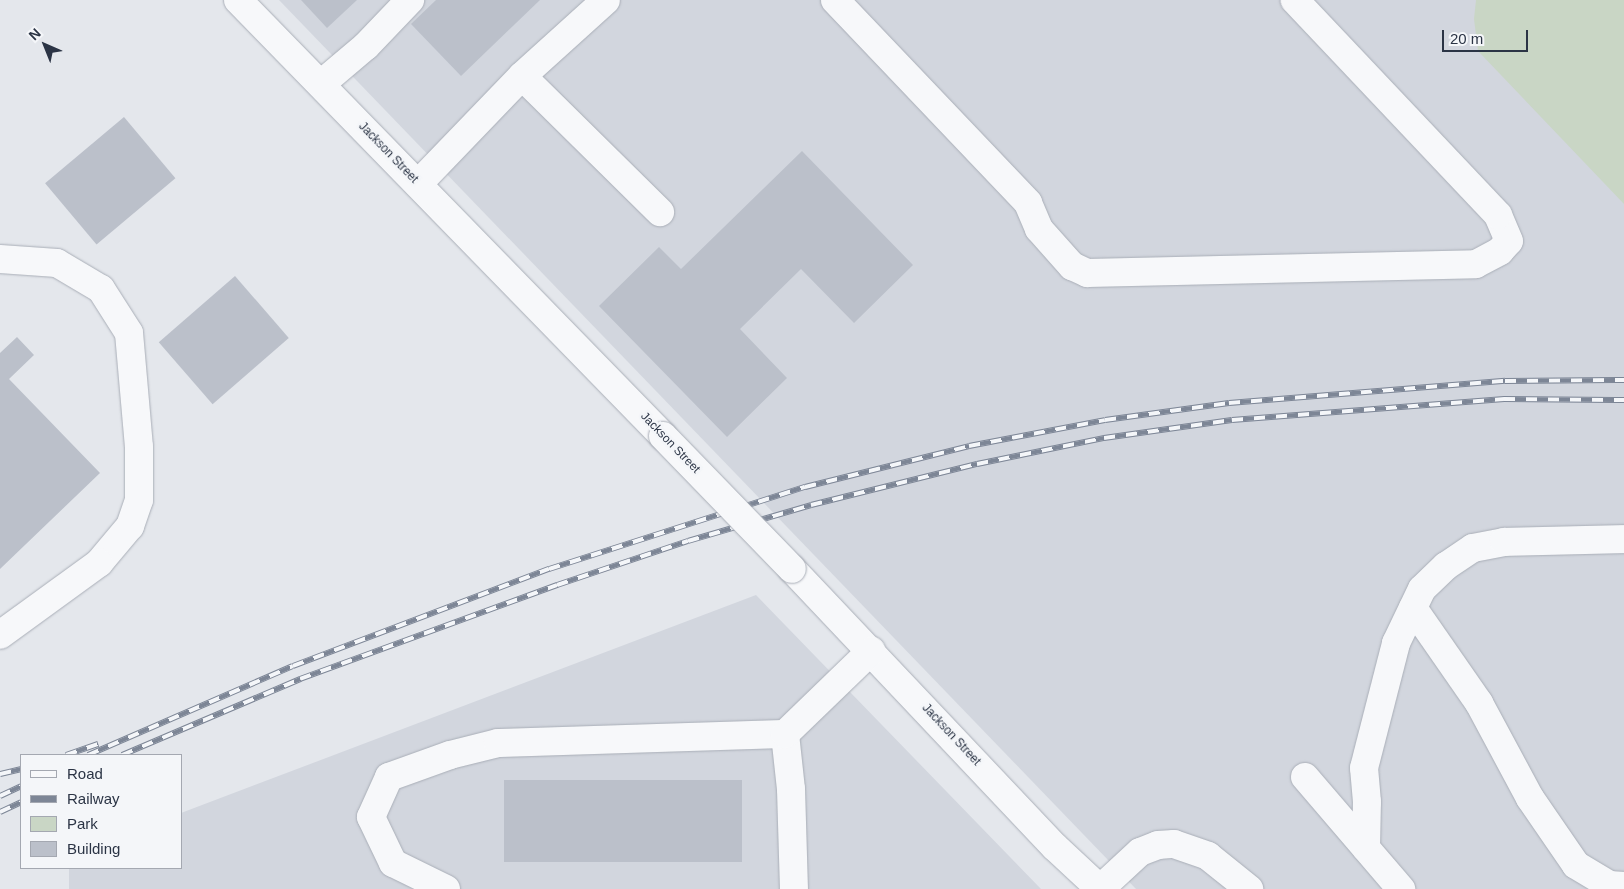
<!DOCTYPE html>
<html>
<head>
<meta charset="utf-8">
<style>
	body { margin:0 }
	#map { position:relative; width:1624px; height:889px; overflow:hidden; background:#e4e7ec; font-family:Helvetica,sans-serif }
	div>[style] { position:absolute }
	[style*='--x'] { left:calc(var(--x)*1px); top:calc(var(--y)*1px); width:calc(var(--w)*1px); rotate:calc(var(--a)*1deg) }
	.built>* { inset:0; background:#d2d6de }
	.green>* { inset:0; background:#c9d6c5 }
	.building>* { inset:0; background:#bbc0ca; transform-origin:0 0 }
	.roads { filter:drop-shadow(0 0 1px #a9aeb7) drop-shadow(0 0 1px #a9aeb7) }
	.minor>* { height:28px; margin:-14px; padding:0 14px; transform-origin:14px; border-radius:14px; background:#f7f8fa }
	.rail>* { height:5.5px; margin-top:-2.75px; transform-origin:0; background:repeating-linear-gradient(90deg,#f4f6f9 0 11px,#7d8696 0 22px); box-sizing:border-box; border-block:1px solid #7d8696 }
	.bridges { filter:drop-shadow(0 0 1px #a9aeb7) drop-shadow(0 0 1px #a9aeb7) }
	.minor-bridge>* { height:28px; margin:-14px; padding:0 14px; transform-origin:14px; border-radius:14px; background:#f7f8fa }
	span { translate:-50% -50%; white-space:nowrap; text-align:center; line-height:1.15; -webkit-text-stroke:5px #f4f6f9; paint-order:stroke }
	.street-label { font-size:12px; color:#2b3445 }
	.legend { position:absolute; left:20px; top:754px; width:162px; height:115px; box-sizing:border-box; background:#f4f6f9; border:1px solid #a4a8b1; margin:0; padding:6px 9px; list-style:none; font-size:15px; color:#2b3445 }
	.legend li { display:flex; align-items:center; gap:10px; height:25px }
	.legend b { width:25px; border:1px solid #a4a8b1 }
	.north { position:absolute; left:20px; top:20px; width:50px; height:50px; -webkit-text-stroke:4px #f4f6f9; paint-order:stroke; rotate:316deg; font-size:14px; font-weight:700; line-height:20px; text-align:center; color:#2b3445 }
	.north::after { content:''; display:block; margin:auto; width:18px; height:22px; background:#2b3445; clip-path:polygon(50% 0,100% 100%,50% 72%,0 100%) }
	.scale { position:absolute; left:1442px; top:30px; width:86px; height:22px; box-sizing:border-box; border:2px solid #2b3445; border-top:0; padding-left:6px; font-size:15px; line-height:18px; white-space:nowrap; color:#2b3445; -webkit-text-stroke:4px #f4f6f9; paint-order:stroke }
</style>
</head>
<body>
<div id="map">
	<div class="built">
		<i style="clip-path:polygon(279px 0,1624px 0,1624px 889px,1136px 889px)"></i>
		<i style="clip-path:polygon(756px 595px,1041px 889px,69px 889px,69px 868px,181px 868px,181px 813px)"></i>
	</div>
	<div class="green">
		<i style="clip-path:polygon(1476px 0,1624px 0,1624px 204px,1478px 51px,1474px 19px)"></i>
	</div>
	<div class="building">
		<i style="clip-path:polygon(301px 0,357px 0,327px 28px)"></i>
		<i style="clip-path:polygon(436px 0,540px 0,461px 76px,411px 24px)"></i>
		<i style="left:124px;top:117px;width:80px;height:103px;rotate:50deg"></i>
		<i style="clip-path:polygon(802px 151px,913px 265px,854px 323px,801px 269px,740px 329px,787px 378px,727px 437px,599px 306px,659px 247px,681px 269px)"></i>
		<i style="left:235px;top:276px;width:82px;height:101px;rotate:49deg"></i>
		<i style="clip-path:polygon(17px 337px,34px 355px,9px 379px,100px 473px,0 569px,0 353px)"></i>
		<i style="left:504px;top:780px;width:238px;height:82px"></i>
	</div>
	<div class="roads">
		<div class="minor">
			<i style="--x:238;--y:0;--w:609;--a:45.73"></i>
			<i style="--x:835;--y:0;--w:280;--a:46.4"></i>
			<i style="--x:1028;--y:203;--w:28;--a:67"></i>
			<i style="--x:1039;--y:229;--w:50;--a:48.3"></i>
			<i style="--x:1072;--y:266;--w:17;--a:25"></i>
			<i style="--x:1087;--y:273;--w:389;--a:-1.3"></i>
			<i style="--x:1476;--y:264;--w:27;--a:-28"></i>
			<i style="--x:1500;--y:251;--w:13;--a:-48"></i>
			<i style="--x:1509;--y:241;--w:28;--a:-113"></i>
			<i style="--x:1498;--y:215;--w:296;--a:-133.4"></i>
			<i style="--x:522;--y:76;--w:113;--a:-42.1"></i>
			<i style="--x:321;--y:84;--w:59;--a:-40.2"></i>
			<i style="--x:366;--y:46;--w:64;--a:-46.3"></i>
			<i style="--x:418;--y:184;--w:150;--a:-46.1"></i>
			<i style="--x:522;--y:76;--w:194;--a:44.6"></i>
			<i style="--x:0;--y:259;--w:57;--a:4"></i>
			<i style="--x:57;--y:263;--w:51;--a:30.6"></i>
			<i style="--x:101;--y:289;--w:52;--a:57.5"></i>
			<i style="--x:129;--y:333;--w:114;--a:85"></i>
			<i style="--x:139;--y:447;--w:53;--a:90"></i>
			<i style="--x:139;--y:500;--w:28;--a:109"></i>
			<i style="--x:130;--y:526;--w:48;--a:130"></i>
			<i style="--x:99;--y:563;--w:122;--a:144"></i>
			<i style="--x:792;--y:569;--w:383;--a:46.6"></i>
			<i style="--x:1055;--y:847;--w:62;--a:43"></i>
			<i style="--x:1413;--y:608;--w:116;--a:55.2"></i>
			<i style="--x:1479;--y:703;--w:108;--a:61.8"></i>
			<i style="--x:1530;--y:798;--w:81;--a:55.5"></i>
			<i style="--x:1576;--y:865;--w:39;--a:31"></i>
			<i style="--x:1609;--y:885;--w:15;--a:4"></i>
			<i style="--x:785;--y:734;--w:55;--a:83.8"></i>
			<i style="--x:791;--y:789;--w:100;--a:88.3"></i>
			<i style="--x:1305;--y:777;--w:148;--a:49.4"></i>
			<i style="--x:1366;--y:848;--w:46;--a:-88.8"></i>
			<i style="--x:1367;--y:802;--w:34;--a:-95"></i>
			<i style="--x:1364;--y:768;--w:129;--a:-75.6"></i>
			<i style="--x:1396;--y:643;--w:60;--a:-64.3"></i>
			<i style="--x:1422;--y:589;--w:33;--a:-44"></i>
			<i style="--x:1446;--y:566;--w:32;--a:-34"></i>
			<i style="--x:1473;--y:548;--w:32;--a:-11"></i>
			<i style="--x:1504;--y:542;--w:120;--a:-1.4"></i>
			<i style="--x:446;--y:889;--w:59;--a:-153.9"></i>
			<i style="--x:393;--y:863;--w:51;--a:-115.6"></i>
			<i style="--x:371;--y:817;--w:44;--a:-65.8"></i>
			<i style="--x:389;--y:777;--w:65;--a:-19.8"></i>
			<i style="--x:450;--y:755;--w:49;--a:-14"></i>
			<i style="--x:498;--y:743;--w:287;--a:-1.8"></i>
			<i style="--x:785;--y:734;--w:120;--a:-44"></i>
			<i style="--x:1100;--y:889;--w:54;--a:-42.8"></i>
			<i style="--x:1140;--y:852;--w:19;--a:-21"></i>
			<i style="--x:1158;--y:845;--w:16;--a:-4"></i>
			<i style="--x:1174;--y:844;--w:36;--a:19"></i>
			<i style="--x:1208;--y:856;--w:53;--a:38.8"></i>
		</div>
	</div>
	<div class="rail">
		<i style="--x:66;--y:755;--w:34;--a:-19"></i>
		<i style="--x:88;--y:755;--w:223;--a:-23.5"></i>
		<i style="--x:293;--y:666;--w:274;--a:-20.8"></i>
		<i style="--x:549;--y:569;--w:269;--a:-17.8"></i>
		<i style="--x:805;--y:487;--w:169;--a:-14"></i>
		<i style="--x:969;--y:446;--w:138;--a:-10.8"></i>
		<i style="--x:1105;--y:420;--w:125;--a:-7.8"></i>
		<i style="--x:1229;--y:403;--w:277;--a:-4.6"></i>
		<i style="--x:1505;--y:381;--w:119;--a:-0.5"></i>
		<i style="--x:122;--y:755;--w:194;--a:-23.1"></i>
		<i style="--x:300;--y:679;--w:274;--a:-20.1"></i>
		<i style="--x:557;--y:585;--w:138;--a:-18.6"></i>
		<i style="--x:688;--y:541;--w:128;--a:-16.3"></i>
		<i style="--x:811;--y:505;--w:171;--a:-13.9"></i>
		<i style="--x:977;--y:464;--w:130;--a:-11.6"></i>
		<i style="--x:1104;--y:438;--w:129;--a:-8"></i>
		<i style="--x:1232;--y:420;--w:273;--a:-4.4"></i>
		<i style="--x:1504;--y:399;--w:120;--a:0.5"></i>
		<i style="--x:0;--y:774;--w:22;--a:-13"></i>
		<i style="--x:0;--y:796;--w:23;--a:-25"></i>
		<i style="--x:0;--y:812;--w:23;--a:-25"></i>
	</div>
	<div class="bridges">
		<div class="minor-bridge">
			<i style="--x:663;--y:436;--w:185;--a:45.9"></i>
		</div>
	</div>
	<div class="street-label">
		<span style="left:388px;top:153px;rotate:46deg">Jackson Street</span>
		<span style="left:670px;top:443px;rotate:46deg">Jackson Street</span>
		<span style="left:951px;top:735px;rotate:47deg">Jackson Street</span>
	</div>
	<ul class="legend">
	<li><b style="height:6px;background:#f7f8fa"></b>Road</li>
	<li><b style="height:6px;background:#7d8696"></b>Railway</li>
	<li><b style="height:14px;background:#c9d6c5"></b>Park</li>
	<li><b style="height:14px;background:#bbc0ca"></b>Building</li>
	</ul>
	<div class="north">N</div>
	<div class="scale">20 m</div>
</div>
</body>
</html>
